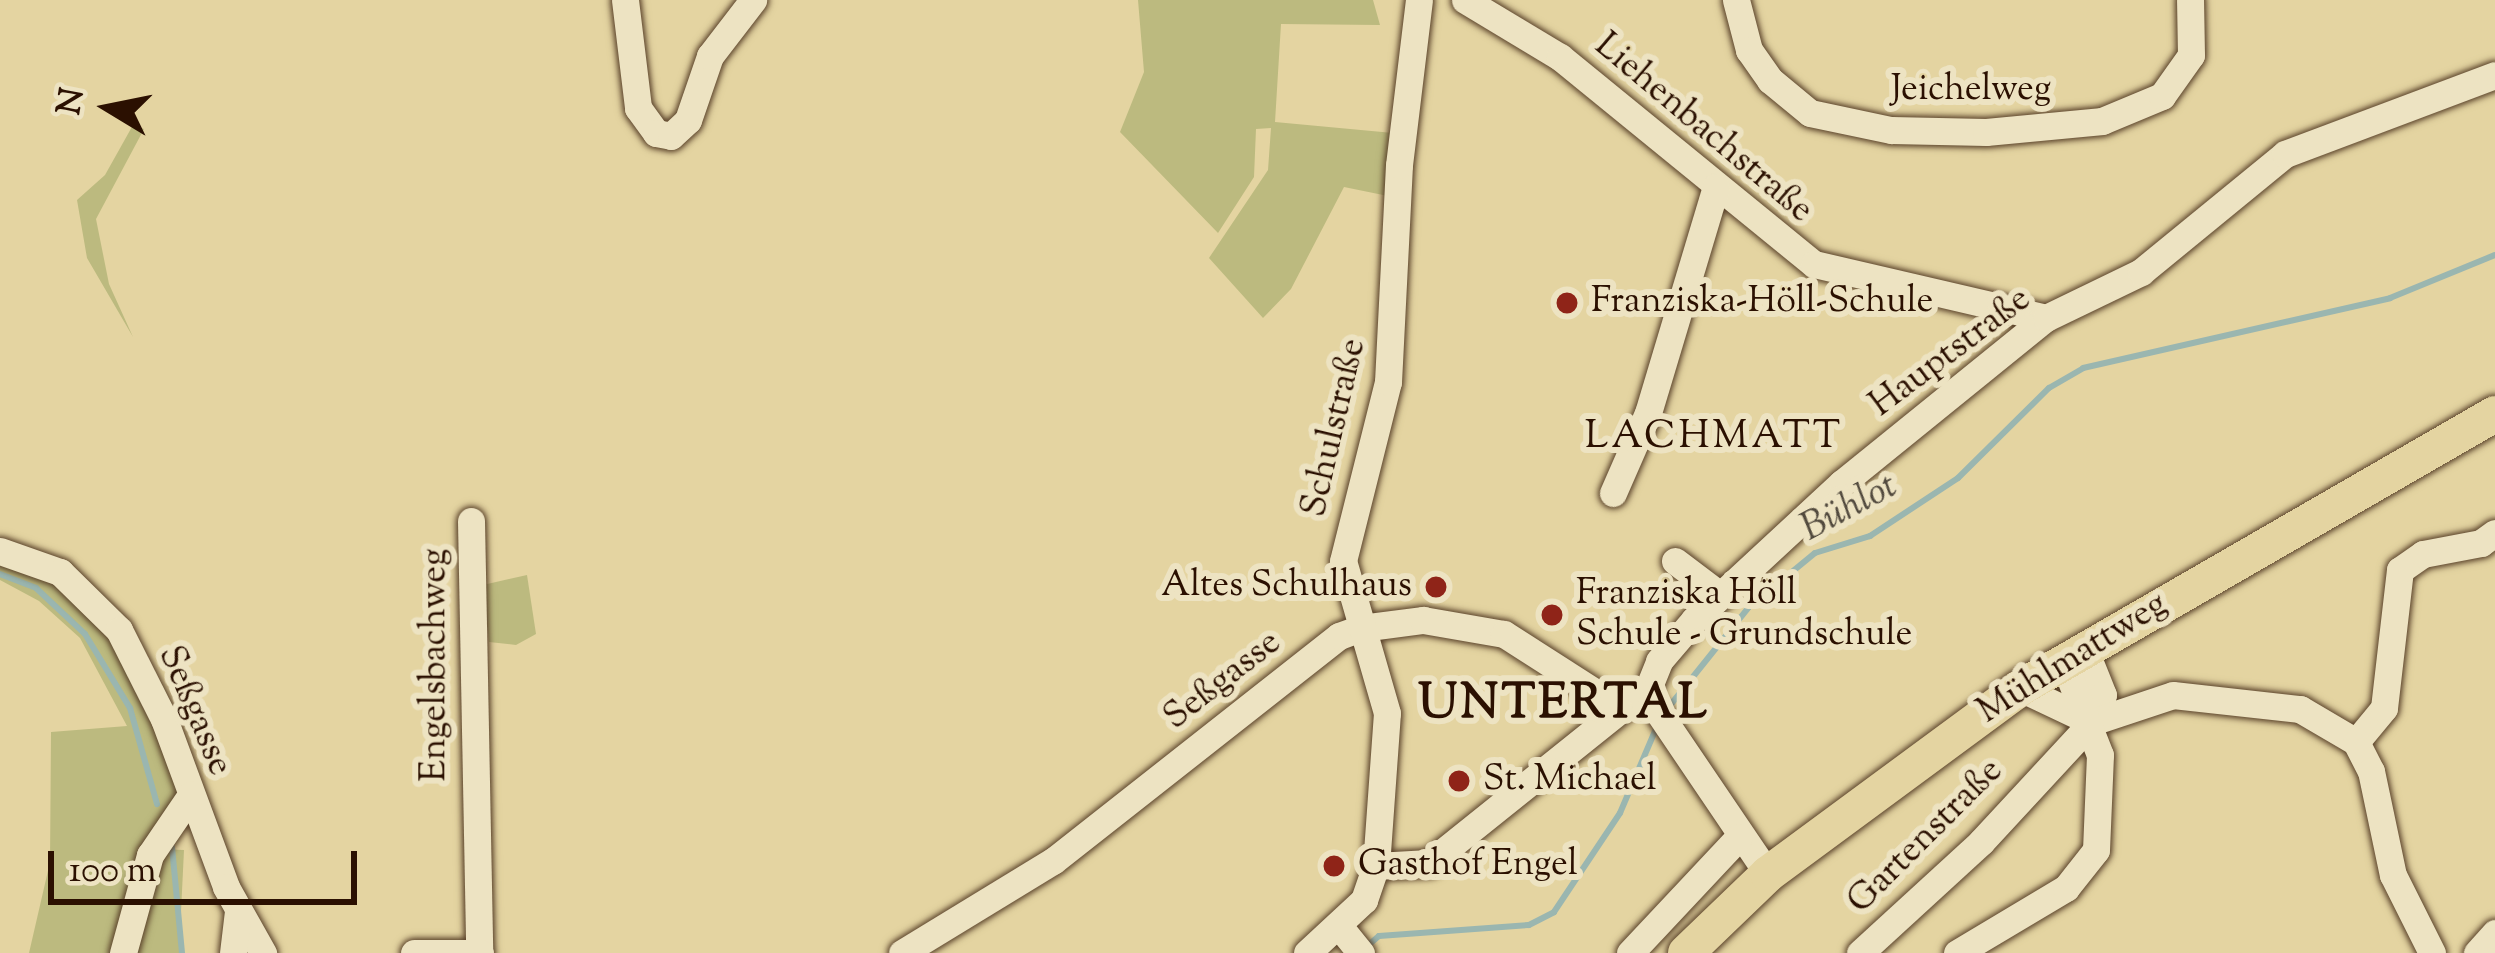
<!DOCTYPE html>
<html>
<head>
<meta charset="utf-8">
<style>
	body { margin:0 }
	#map { position:relative; width:2495px; height:953px; overflow:hidden; background:#e4d4a1; font-family:"Sorts Mill Goudy",serif }
	div>[style] { position:absolute }
	[style*='--x'] { left:calc(var(--x)*1px); top:calc(var(--y)*1px); width:calc(var(--w)*1px); rotate:calc(var(--a)*1deg) }
	.green>* { inset:0; background:#bcba7f }
	.stream>* { height:6px; margin:-3px; padding:0 3px; transform-origin:3px; border-radius:3px; background:#9ab6b0 }
	.roads { filter:drop-shadow(0 0 3px #594129) drop-shadow(0 0 3px #594129) }
	.minor>* { height:27px; margin:-13.5px; padding:0 13.5px; transform-origin:13.5px; border-radius:13.5px; background:#ede3c2 }
	.major>* { height:36px; margin:-18px; padding:0 18px; transform-origin:18px; border-radius:18px; background:#e4d4a1 }
	.dots>* { width:33px; height:33px; translate:-50% -50%; box-sizing:border-box; border:6px solid #ede3c2; border-radius:50% }
	span { translate:-50% -50%; white-space:nowrap; text-align:center; line-height:1.15; -webkit-text-stroke:12px #ede3c2; paint-order:stroke }
	.street-label { font-size:36px; color:#2b1001 }
	.poi-label { font-size:36px; color:#2b1001 }
	.left { translate:0 -50%; text-align:left }
	.right { translate:-100% -50%; text-align:right }
	.neighbourhood-label { font-size:39px; color:#2b1001; letter-spacing:3px }
	.water-label { font-size:39px; color:#524a3e; font-style:italic }
	.district-label { font-size:48px; color:#2b1001; font-weight:700; letter-spacing:3px }
	.north { position:absolute; left:48px; top:48px; width:120px; height:120px; -webkit-text-stroke:9px #ede3c2; paint-order:stroke; rotate:280deg; font-size:33px; font-weight:700; line-height:48px; text-align:center; color:#2b1001 }
	.north::after { content:''; display:block; margin:auto; width:42px; height:54px; background:#2b1001; clip-path:polygon(50% 0,100% 100%,50% 72%,0 100%) }
	.scale { position:absolute; left:48px; top:851px; width:309px; height:54px; box-sizing:border-box; border:6px solid #2b1001; border-top:0; padding-left:15px; font-size:36px; line-height:42px; white-space:nowrap; color:#2b1001; -webkit-text-stroke:9px #ede3c2; paint-order:stroke }
</style>
</head>
<body>
<div id="map">
	<div class="green">
		<i style="clip-path:polygon(1138px 0,1373px 0,1380px 25px,1281px 24px,1275px 122px,1393px 133px,1388px 196px,1344px 187px,1291px 289px,1263px 318px,1209px 258px,1268px 170px,1271px 128px,1256px 129px,1254px 177px,1218px 233px,1120px 132px,1144px 72px)"></i>
		<i style="clip-path:polygon(133px 125px,144px 129px,96px 219px,109px 284px,133px 337px,87px 258px,77px 200px,105px 175px)"></i>
		<i style="clip-path:polygon(0 559px,42px 573px,123px 652px,180px 795px,115px 953px,29px 953px,50px 862px,51px 732px,127px 726px,80px 638px,39px 601px,0 580px)"></i>
		<i style="clip-path:polygon(527px 575px,536px 634px,516px 645px,489px 642px,483px 585px)"></i>
		<i style="clip-path:polygon(161px 849px,184px 850px,179px 953px,129px 953px)"></i>
	</div>
	<div class="stream">
		<i style="--x:0;--y:574;--w:39;--a:21"></i>
		<i style="--x:36;--y:588;--w:67;--a:43.2"></i>
		<i style="--x:85;--y:634;--w:87;--a:58.7"></i>
		<i style="--x:130;--y:708;--w:100;--a:74.3"></i>
		<i style="--x:1668;--y:708;--w:129;--a:-51.3"></i>
		<i style="--x:1749;--y:607;--w:85;--a:-39.3"></i>
		<i style="--x:1815;--y:553;--w:58;--a:-17.2"></i>
		<i style="--x:1870;--y:536;--w:105;--a:-33.4"></i>
		<i style="--x:1958;--y:478;--w:128;--a:-44.7"></i>
		<i style="--x:2049;--y:388;--w:39;--a:-30"></i>
		<i style="--x:2083;--y:368;--w:315;--a:-12.8"></i>
		<i style="--x:2390;--y:298;--w:113;--a:-22.3"></i>
		<i style="--x:172;--y:847;--w:106;--a:84.6"></i>
		<i style="--x:1365;--y:948;--w:18;--a:-41"></i>
		<i style="--x:1379;--y:936;--w:150;--a:-4.2"></i>
		<i style="--x:1529;--y:925;--w:28;--a:-27"></i>
		<i style="--x:1554;--y:912;--w:119;--a:-56.3"></i>
		<i style="--x:1620;--y:813;--w:97;--a:-66.9"></i>
	</div>
	<div class="roads">
		<div class="minor">
			<i style="--x:625;--y:0;--w:109;--a:83.1"></i>
			<i style="--x:638;--y:108;--w:31;--a:54"></i>
			<i style="--x:656;--y:133;--w:15;--a:11"></i>
			<i style="--x:671;--y:136;--w:23;--a:-43"></i>
			<i style="--x:688;--y:120;--w:68;--a:-71"></i>
			<i style="--x:710;--y:56;--w:71;--a:-52.5"></i>
			<i style="--x:1465;--y:0;--w:111;--a:31"></i>
			<i style="--x:1560;--y:57;--w:328;--a:39.2"></i>
			<i style="--x:1814;--y:264;--w:238;--a:13.1"></i>
			<i style="--x:1736;--y:0;--w:52;--a:75.4"></i>
			<i style="--x:1749;--y:50;--w:37;--a:55"></i>
			<i style="--x:1770;--y:80;--w:52;--a:39.5"></i>
			<i style="--x:1810;--y:113;--w:83;--a:11.9"></i>
			<i style="--x:1891;--y:130;--w:95;--a:1.2"></i>
			<i style="--x:1986;--y:132;--w:117;--a:-5.4"></i>
			<i style="--x:2102;--y:121;--w:65;--a:-22.6"></i>
			<i style="--x:2162;--y:96;--w:50;--a:-54.7"></i>
			<i style="--x:2191;--y:55;--w:55;--a:-91"></i>
			<i style="--x:1613;--y:493;--w:87;--a:-66.4"></i>
			<i style="--x:1648;--y:413;--w:236;--a:-73.3"></i>
			<i style="--x:471;--y:521;--w:431;--a:88.9"></i>
			<i style="--x:0;--y:551;--w:64;--a:19.3"></i>
			<i style="--x:60;--y:572;--w:83;--a:44.5"></i>
			<i style="--x:119;--y:630;--w:100;--a:63.2"></i>
			<i style="--x:164;--y:719;--w:179;--a:69.7"></i>
			<i style="--x:226;--y:887;--w:76;--a:60.7"></i>
			<i style="--x:1675;--y:561;--w:56;--a:37.1"></i>
			<i style="--x:2085;--y:650;--w:48;--a:68.2"></i>
			<i style="--x:2103;--y:695;--w:29;--a:112"></i>
			<i style="--x:2020;--y:688;--w:80;--a:25.3"></i>
			<i style="--x:1646;--y:694;--w:35;--a:-68"></i>
			<i style="--x:1659;--y:661;--w:54;--a:-49.5"></i>
			<i style="--x:1694;--y:620;--w:202;--a:-42.8"></i>
			<i style="--x:1842;--y:483;--w:262;--a:-39"></i>
			<i style="--x:2046;--y:318;--w:106;--a:-25.8"></i>
			<i style="--x:2141;--y:272;--w:186;--a:-39.3"></i>
			<i style="--x:2285;--y:154;--w:224;--a:-20.6"></i>
			<i style="--x:1646;--y:694;--w:217;--a:55.9"></i>
			<i style="--x:2356;--y:742;--w:44;--a:-50.5"></i>
			<i style="--x:2384;--y:708;--w:139;--a:-83.4"></i>
			<i style="--x:2400;--y:570;--w:28;--a:-35"></i>
			<i style="--x:2423;--y:554;--w:59;--a:-10.7"></i>
			<i style="--x:2481;--y:543;--w:17;--a:-36"></i>
			<i style="--x:1376;--y:866;--w:53;--a:-3.2"></i>
			<i style="--x:1429;--y:863;--w:259;--a:-38.7"></i>
			<i style="--x:1339;--y:926;--w:35;--a:51"></i>
			<i style="--x:123;--y:953;--w:102;--a:-74.6"></i>
			<i style="--x:150;--y:855;--w:73;--a:-55.7"></i>
			<i style="--x:233;--y:953;--w:42;--a:-83.2"></i>
			<i style="--x:414;--y:953;--w:66;--a:0"></i>
			<i style="--x:902;--y:953;--w:177;--a:-31.4"></i>
			<i style="--x:1053;--y:861;--w:364;--a:-38.2"></i>
			<i style="--x:1339;--y:636;--w:23;--a:-20"></i>
			<i style="--x:1361;--y:628;--w:63;--a:-7.4"></i>
			<i style="--x:1423;--y:620;--w:82;--a:9.8"></i>
			<i style="--x:1504;--y:634;--w:135;--a:32.6"></i>
			<i style="--x:1307;--y:953;--w:78;--a:-42.9"></i>
			<i style="--x:1364;--y:900;--w:36;--a:-71"></i>
			<i style="--x:1376;--y:866;--w:153;--a:-85.9"></i>
			<i style="--x:1387;--y:713;--w:158;--a:-106.1"></i>
			<i style="--x:1343;--y:561;--w:185;--a:-75.9"></i>
			<i style="--x:1388;--y:382;--w:217;--a:-87.1"></i>
			<i style="--x:1399;--y:165;--w:166;--a:-83.1"></i>
			<i style="--x:1630;--y:953;--w:159;--a:-46.8"></i>
			<i style="--x:1860;--y:953;--w:164;--a:-42.5"></i>
			<i style="--x:1981;--y:842;--w:163;--a:-47.2"></i>
			<i style="--x:2092;--y:722;--w:85;--a:-18.4"></i>
			<i style="--x:2173;--y:695;--w:128;--a:6.3"></i>
			<i style="--x:2300;--y:709;--w:65;--a:30.5"></i>
			<i style="--x:2356;--y:742;--w:33;--a:63"></i>
			<i style="--x:2371;--y:771;--w:106;--a:78.1"></i>
			<i style="--x:2393;--y:875;--w:87;--a:63.4"></i>
			<i style="--x:1957;--y:953;--w:127;--a:-30.8"></i>
			<i style="--x:2066;--y:888;--w:48;--a:-51.7"></i>
			<i style="--x:2096;--y:850;--w:95;--a:-87.6"></i>
			<i style="--x:2100;--y:755;--w:99;--a:-111.4"></i>
			<i style="--x:2477;--y:953;--w:27;--a:-48"></i>
		</div>
		<div class="major">
			<i style="--x:1686;--y:953;--w:114;--a:-43.9"></i>
			<i style="--x:1768;--y:874;--w:313;--a:-36.4"></i>
			<i style="--x:2020;--y:688;--w:548;--a:-29.98"></i>
		</div>
	</div>
	<div class="dots">
		<i style="left:1567px;top:303px;background:#8f2418"></i>
		<i style="left:1436px;top:587px;background:#8f2418"></i>
		<i style="left:1552px;top:615px;background:#8f2418"></i>
		<i style="left:1459px;top:781px;background:#8f2418"></i>
		<i style="left:1334px;top:866px;background:#8f2418"></i>
	</div>
	<div class="street-label">
		<span style="left:1971px;top:91px">Jeichelweg</span>
		<span style="left:1703px;top:129px;rotate:40deg">Liehenbachstraße</span>
		<span style="left:1951px;top:353px;rotate:-37deg">Hauptstraße</span>
		<span style="left:1335px;top:428px;rotate:-77deg">Schulstraße</span>
		<span style="left:2073px;top:659px;rotate:-32deg">Mühlmattweg</span>
		<span style="left:436px;top:665px;rotate:-90deg">Engelsbachweg</span>
		<span style="left:1223px;top:681px;rotate:-38deg">Seßgasse</span>
		<span style="left:194px;top:711px;rotate:67deg">Seßgasse</span>
		<span style="left:1926px;top:837px;rotate:-45deg">Gartenstraße</span>
	</div>
	<div class="poi-label">
		<span class="left" style="left:1591px;top:303px">Franziska-Höll-Schule</span>
		<span class="right" style="left:1412px;top:587px">Altes Schulhaus</span>
		<span class="left" style="left:1576px;top:615px">Franziska Höll<br>Schule - Grundschule</span>
		<span class="left" style="left:1483px;top:781px">St. Michael</span>
		<span class="left" style="left:1358px;top:866px">Gasthof Engel</span>
	</div>
	<div class="neighbourhood-label">
		<span style="left:1714px;top:438px">LACHMATT</span>
	</div>
	<div class="water-label">
		<span style="left:1850px;top:509px;rotate:-28deg">Bühlot</span>
	</div>
	<div class="district-label">
		<span style="left:1564px;top:706px">UNTERTAL</span>
	</div>
	<div class="north">N</div>
	<div class="scale">100 m</div>
</div>
</body>
</html>
